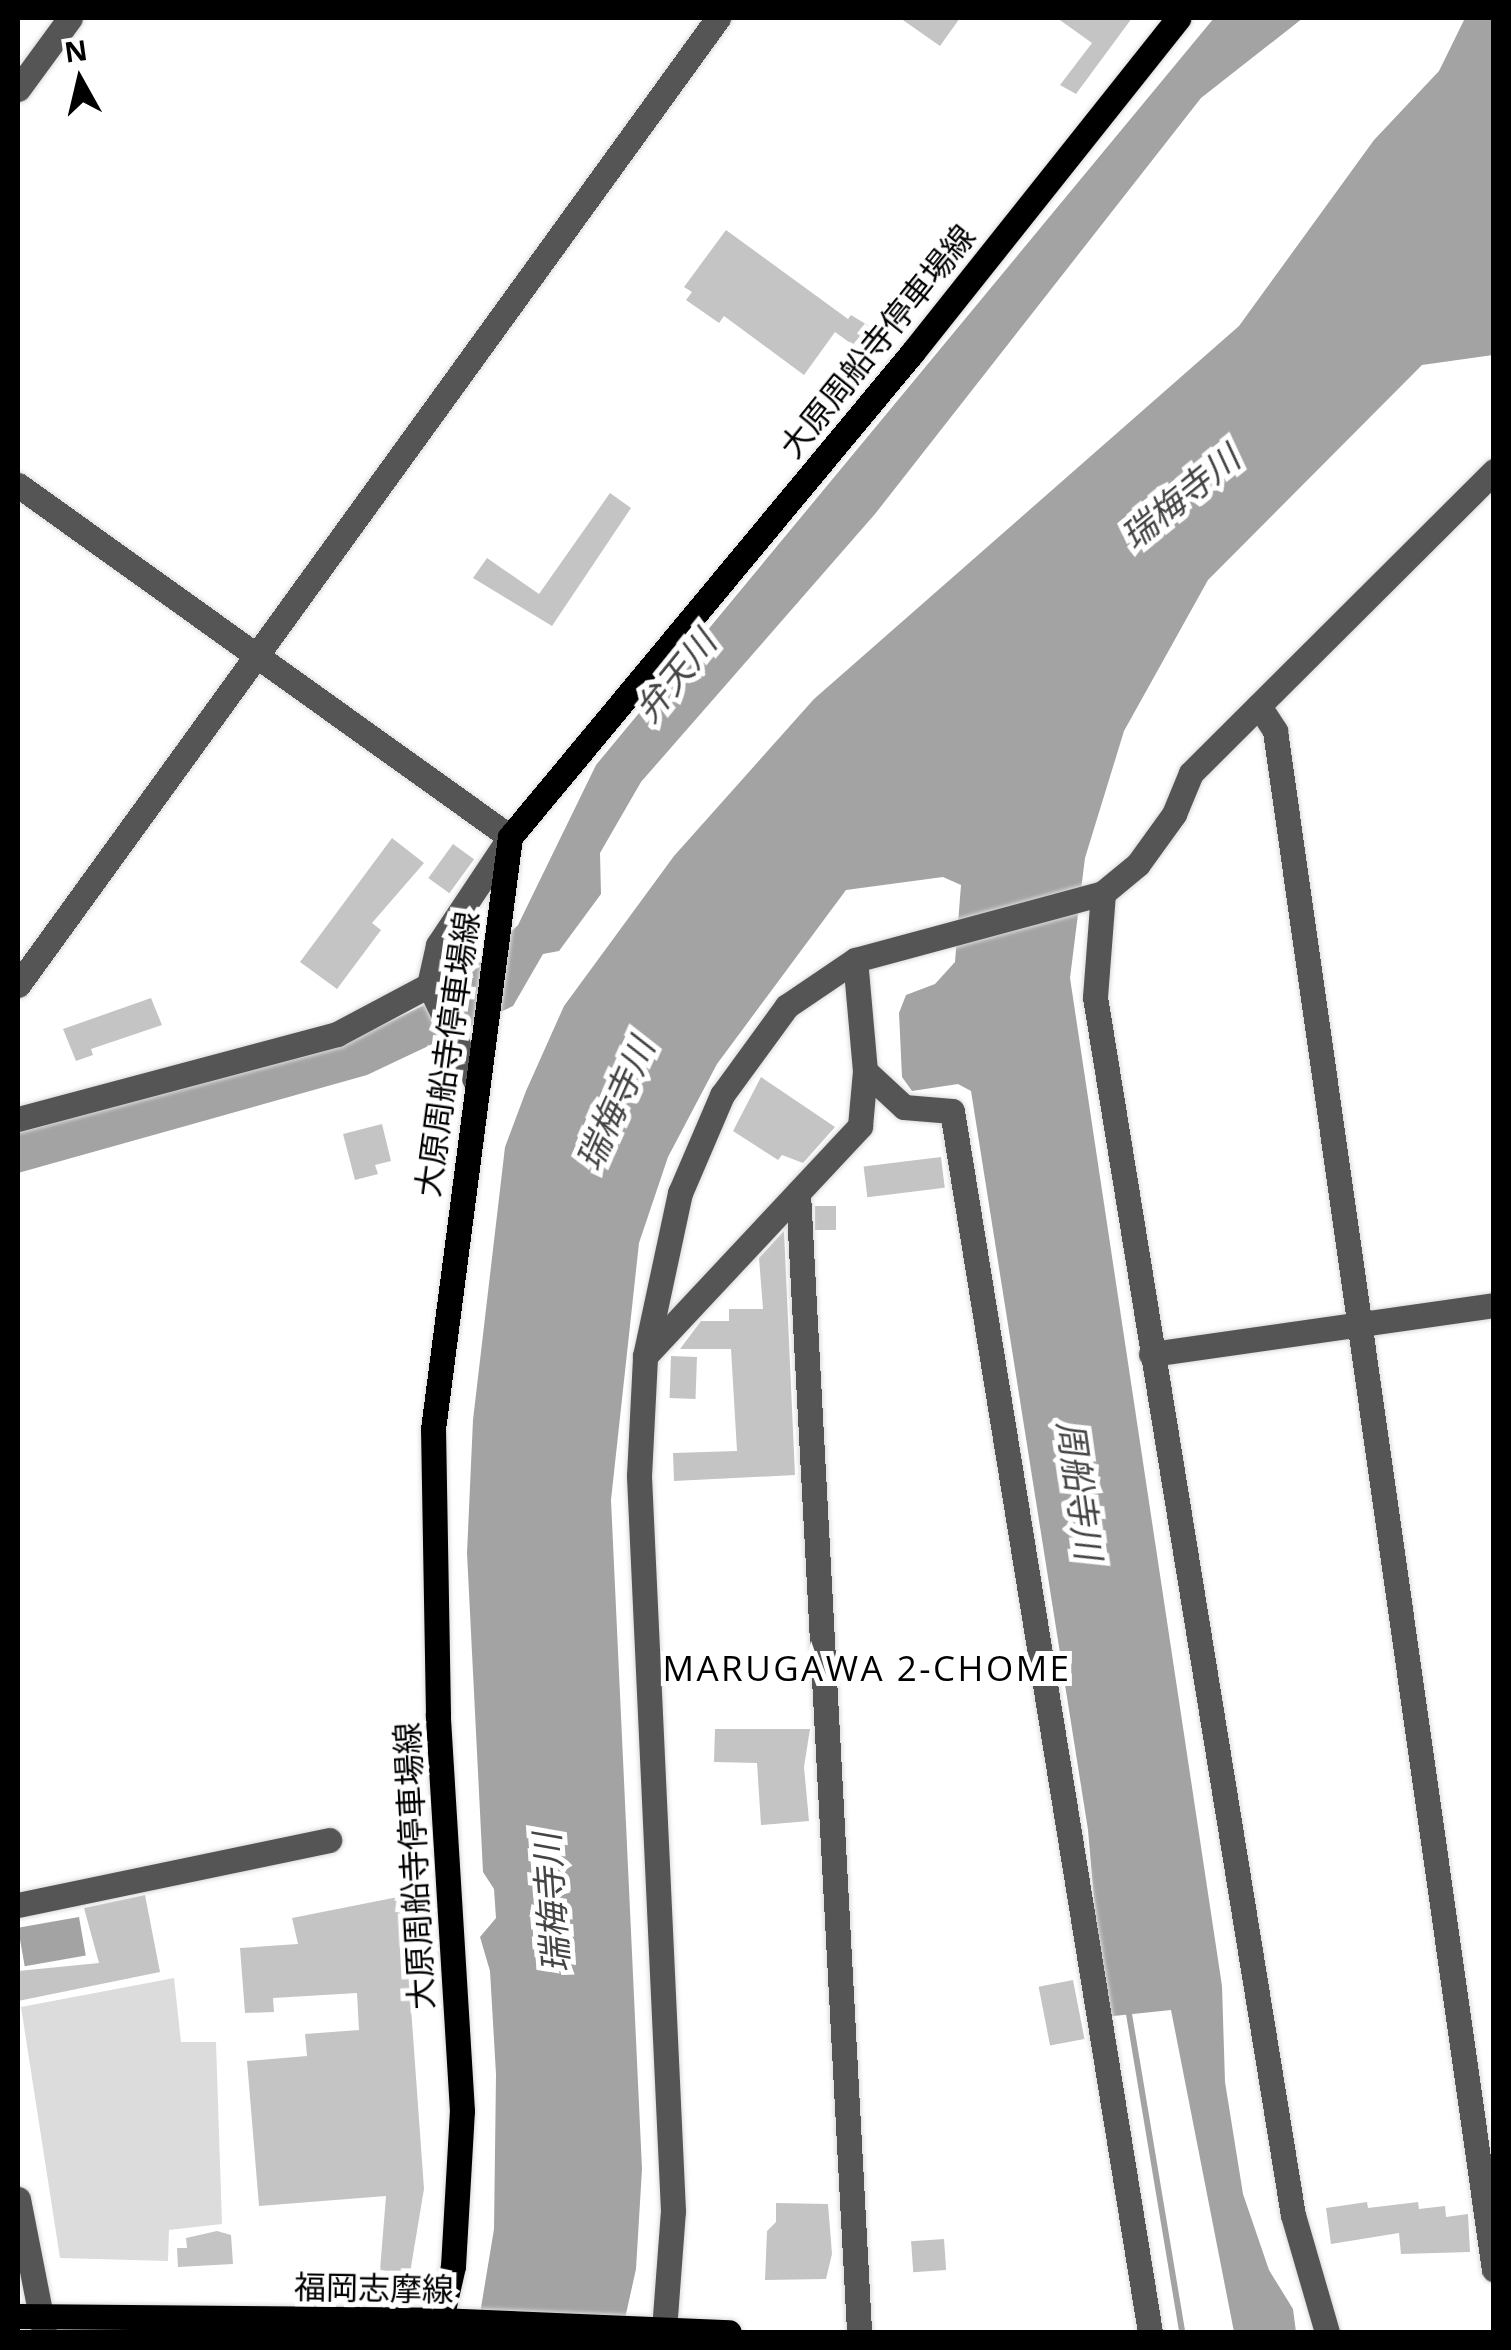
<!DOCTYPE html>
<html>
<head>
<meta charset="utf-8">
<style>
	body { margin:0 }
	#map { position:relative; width:1511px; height:2350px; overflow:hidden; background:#fff; font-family:"Open Sans","Noto Sans JP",sans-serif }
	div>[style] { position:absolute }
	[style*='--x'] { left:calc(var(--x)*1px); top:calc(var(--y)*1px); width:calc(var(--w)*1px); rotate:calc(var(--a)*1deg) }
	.green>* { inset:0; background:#dcdcdc }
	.water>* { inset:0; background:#a3a3a3; transform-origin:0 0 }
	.stream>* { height:6px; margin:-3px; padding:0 3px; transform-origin:3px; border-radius:3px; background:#a3a3a3 }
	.building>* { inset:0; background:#c4c4c4; transform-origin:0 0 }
	.roads { filter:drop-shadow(0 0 2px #dbdbdb) drop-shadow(0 0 2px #dbdbdb) }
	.minor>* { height:25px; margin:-12.5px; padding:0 12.5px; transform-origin:12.5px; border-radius:12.5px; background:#555 }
	.major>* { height:25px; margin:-12.5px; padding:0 12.5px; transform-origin:12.5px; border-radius:12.5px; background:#000 }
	span { translate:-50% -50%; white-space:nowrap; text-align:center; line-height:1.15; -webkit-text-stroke:10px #fff; paint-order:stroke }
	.street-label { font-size:32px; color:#000 }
	.water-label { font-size:35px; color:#444; font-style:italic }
	.neighbourhood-label { font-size:35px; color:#000; letter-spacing:2.5px }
	.frame { position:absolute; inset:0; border:20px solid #000; pointer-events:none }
	.north { position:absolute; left:30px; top:30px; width:100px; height:100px; -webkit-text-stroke:8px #fff; paint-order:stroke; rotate:352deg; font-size:28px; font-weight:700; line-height:40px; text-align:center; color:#000 }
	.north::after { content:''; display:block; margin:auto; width:35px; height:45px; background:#000; clip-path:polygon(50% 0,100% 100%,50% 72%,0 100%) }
</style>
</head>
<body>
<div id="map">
	<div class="green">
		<i style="clip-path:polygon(174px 1978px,181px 2042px,216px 2042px,222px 2224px,169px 2230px,168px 2261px,60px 2258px,21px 2007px)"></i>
	</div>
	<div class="water">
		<i style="clip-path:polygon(1214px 18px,1303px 18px,1201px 98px,875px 514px,641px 782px,600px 853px,601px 894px,559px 951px,543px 954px,513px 1006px,367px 1075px,18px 1173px,18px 1133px,349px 1041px,447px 994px,518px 925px,596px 765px)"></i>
		<i style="clip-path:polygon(1465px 18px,1493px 18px,1493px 355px,1422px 365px,1208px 580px,1124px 731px,1085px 858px,1070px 978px,1222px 1986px,1225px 2082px,1243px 2194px,1269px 2270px,1293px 2309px,1296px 2332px,1234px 2332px,1171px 2010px,1104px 2017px,1088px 1830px,971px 1091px,958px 1084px,912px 1091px,902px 1077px,899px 1013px,906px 995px,935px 984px,955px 962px,961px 885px,943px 877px,846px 890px,717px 1064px,668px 1157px,639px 1243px,611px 1500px,642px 2169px,636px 2269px,622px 2332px,477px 2332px,494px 2229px,496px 2074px,490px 1971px,480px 1937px,496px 1918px,494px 1889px,483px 1872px,467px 1553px,473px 1420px,505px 1147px,526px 1091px,564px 1006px,674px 856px,814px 699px,1239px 326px,1374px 140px,1439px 71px)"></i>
		<i style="left:79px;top:1917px;width:39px;height:62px;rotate:80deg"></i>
	</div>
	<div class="stream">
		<i style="--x:1128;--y:2008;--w:328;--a:80.5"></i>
	</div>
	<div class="building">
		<i style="clip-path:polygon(900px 18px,960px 18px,940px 46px)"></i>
		<i style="clip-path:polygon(1057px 18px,1132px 18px,1076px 94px,1060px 85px,1092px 43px)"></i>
		<i style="clip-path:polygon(726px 230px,848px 319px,851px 315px,869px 326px,857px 348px,835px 332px,804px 375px,724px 316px,719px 323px,686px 300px,692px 292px,684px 287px)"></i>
		<i style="clip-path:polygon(610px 493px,631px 508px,552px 626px,473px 578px,487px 558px,539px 594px)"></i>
		<i style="clip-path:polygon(392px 838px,424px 863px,372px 923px,381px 930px,337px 989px,300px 962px)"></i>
		<i style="left:453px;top:844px;width:26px;height:42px;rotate:36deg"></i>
		<i style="clip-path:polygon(151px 998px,162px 1025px,91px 1049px,93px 1055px,76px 1061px,63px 1029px)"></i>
		<i style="clip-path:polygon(761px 1077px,835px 1127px,803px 1163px,782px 1155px,778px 1160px,733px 1131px)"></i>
		<i style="clip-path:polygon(382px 1124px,391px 1161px,375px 1165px,378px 1174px,355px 1180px,343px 1134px)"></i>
		<i style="left:941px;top:1157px;width:31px;height:78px;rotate:83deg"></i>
		<i style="left:815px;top:1206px;width:21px;height:24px"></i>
		<i style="clip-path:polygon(784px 1231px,795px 1475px,674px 1481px,673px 1453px,737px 1451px,731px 1349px,680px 1349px,701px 1321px,729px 1321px,729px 1309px,763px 1309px,759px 1258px)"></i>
		<i style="left:671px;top:1356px;width:26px;height:42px;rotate:2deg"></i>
		<i style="clip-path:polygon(715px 1729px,810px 1729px,804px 1767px,809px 1821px,761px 1825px,757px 1763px,714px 1762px)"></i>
		<i style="clip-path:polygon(145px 1895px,160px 1972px,18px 2001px,18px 1971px,99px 1963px,84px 1908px)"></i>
		<i style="clip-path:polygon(403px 1896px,424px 2189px,410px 2273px,380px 2270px,386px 2196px,259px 2206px,247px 2061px,307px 2056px,305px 2034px,359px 2030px,357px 1993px,273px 1998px,274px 2012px,245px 2013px,240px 1948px,298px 1944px,292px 1918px)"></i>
		<i style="left:1073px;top:1980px;width:60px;height:35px;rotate:79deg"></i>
		<i style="clip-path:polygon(1367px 2202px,1368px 2208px,1418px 2202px,1419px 2209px,1445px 2206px,1446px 2217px,1468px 2214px,1470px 2252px,1401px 2254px,1399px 2233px,1331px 2244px,1326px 2208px)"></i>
		<i style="clip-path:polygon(776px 2203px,828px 2204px,832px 2254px,826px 2279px,765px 2280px,767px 2231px,776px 2222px)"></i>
		<i style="clip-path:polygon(217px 2231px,231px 2235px,233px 2264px,178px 2267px,177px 2248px,187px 2248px,186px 2238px)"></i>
		<i style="left:944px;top:2239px;width:31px;height:33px;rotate:86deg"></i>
	</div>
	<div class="roads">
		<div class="minor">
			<i style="--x:18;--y:89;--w:88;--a:-53.8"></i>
			<i style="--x:18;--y:485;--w:605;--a:35.58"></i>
			<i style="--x:510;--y:837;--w:130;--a:123.7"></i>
			<i style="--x:438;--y:945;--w:41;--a:102.7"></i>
			<i style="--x:429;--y:985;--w:106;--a:64.2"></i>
			<i style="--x:1259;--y:706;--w:30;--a:57"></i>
			<i style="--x:1275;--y:731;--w:1554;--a:81.9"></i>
			<i style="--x:1103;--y:893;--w:104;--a:94.4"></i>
			<i style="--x:1095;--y:997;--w:1234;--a:80.77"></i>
			<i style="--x:1293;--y:2215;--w:122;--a:73.8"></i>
			<i style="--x:18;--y:985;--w:1194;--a:-54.1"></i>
			<i style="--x:865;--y:1071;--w:53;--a:42.7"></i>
			<i style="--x:904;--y:1107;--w:48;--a:4.8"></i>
			<i style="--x:952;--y:1111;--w:1237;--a:80.79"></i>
			<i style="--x:18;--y:1119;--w:330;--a:-14.9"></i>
			<i style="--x:337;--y:1034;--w:104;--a:-28"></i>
			<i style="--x:798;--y:1193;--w:1141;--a:86.93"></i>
			<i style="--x:1151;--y:1354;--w:346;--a:-8.1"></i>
			<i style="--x:645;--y:1356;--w:315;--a:-46.9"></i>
			<i style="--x:860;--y:1126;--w:55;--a:-84.8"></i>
			<i style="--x:865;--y:1071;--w:111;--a:-95.1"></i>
			<i style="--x:18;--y:1905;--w:318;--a:-11.8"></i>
			<i style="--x:18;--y:2199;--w:136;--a:78.9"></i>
			<i style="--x:664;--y:2330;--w:119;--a:-85.7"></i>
			<i style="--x:673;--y:2211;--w:736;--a:-92.65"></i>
			<i style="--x:639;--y:1476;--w:120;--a:-87.1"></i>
			<i style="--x:645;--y:1356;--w:167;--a:-77.9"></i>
			<i style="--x:680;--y:1193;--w:107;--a:-66.8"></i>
			<i style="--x:722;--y:1095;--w:110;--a:-53.9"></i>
			<i style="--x:787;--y:1006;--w:82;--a:-34.1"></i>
			<i style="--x:855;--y:960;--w:257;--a:-15.1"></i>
			<i style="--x:1103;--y:893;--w:45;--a:-39.6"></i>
			<i style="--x:1138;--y:864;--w:62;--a:-54.2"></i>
			<i style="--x:1174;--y:814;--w:44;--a:-67.5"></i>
			<i style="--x:1191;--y:773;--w:428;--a:-44.9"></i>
		</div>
		<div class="major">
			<i style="--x:18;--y:2316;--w:420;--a:0.5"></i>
			<i style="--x:438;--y:2320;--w:291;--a:2.4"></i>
			<i style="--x:438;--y:2332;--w:68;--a:-77.2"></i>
			<i style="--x:453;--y:2266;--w:155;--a:-86.7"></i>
			<i style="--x:462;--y:2111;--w:398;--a:-93.5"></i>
			<i style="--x:438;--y:1714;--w:285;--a:-91"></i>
			<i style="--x:433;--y:1429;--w:597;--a:-82.59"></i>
			<i style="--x:510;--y:837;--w:629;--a:-50.29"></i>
			<i style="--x:912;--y:353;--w:428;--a:-51.5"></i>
		</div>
	</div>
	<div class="street-label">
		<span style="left:877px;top:341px;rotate:-51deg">大原周船寺停車場線</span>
		<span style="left:447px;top:1054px;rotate:-82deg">大原周船寺停車場線</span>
		<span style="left:414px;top:1866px;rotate:-93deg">大原周船寺停車場線</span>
		<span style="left:374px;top:2288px;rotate:1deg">福岡志摩線</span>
	</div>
	<div class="water-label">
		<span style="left:1180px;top:497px;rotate:-39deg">瑞梅寺川</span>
		<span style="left:675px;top:676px;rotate:-51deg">弁天川</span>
		<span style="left:615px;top:1104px;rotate:-66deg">瑞梅寺川</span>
		<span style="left:1080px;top:1490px;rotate:82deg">周船寺川</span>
		<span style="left:551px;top:1903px;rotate:-94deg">瑞梅寺川</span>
	</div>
	<div class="neighbourhood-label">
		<span style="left:867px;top:1668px">MARUGAWA 2-CHOME</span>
	</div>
	<div class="frame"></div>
	<div class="north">N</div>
</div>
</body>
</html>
